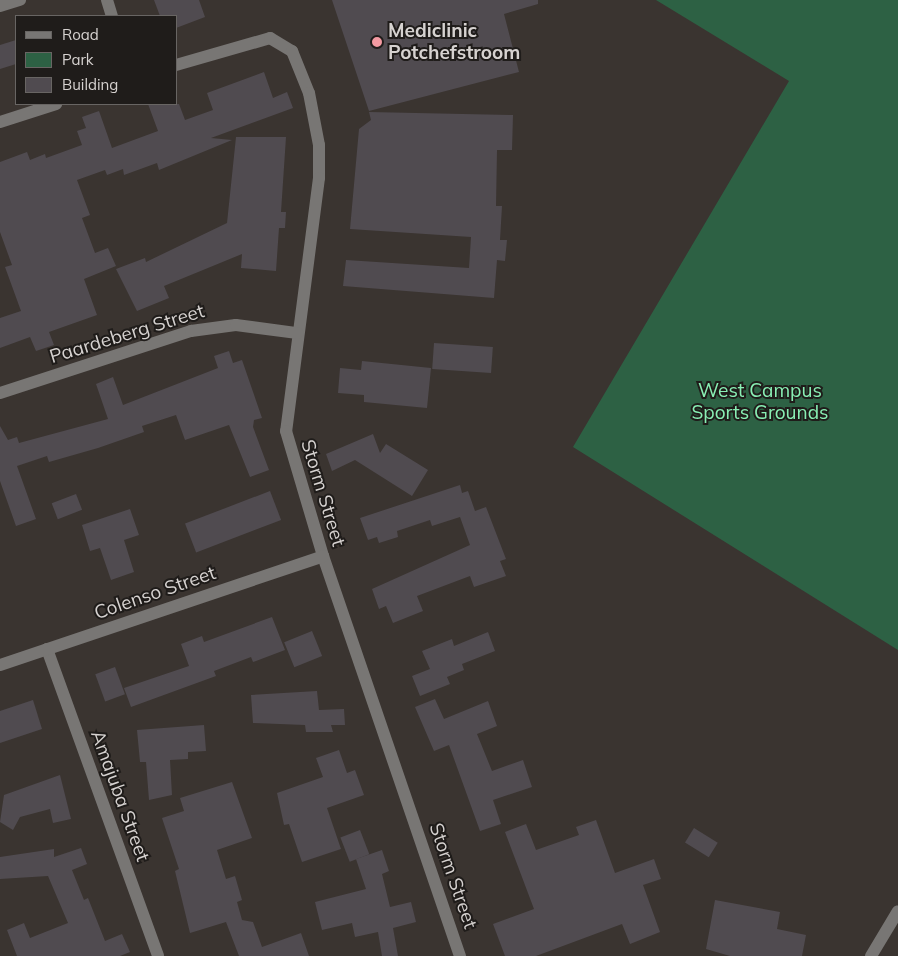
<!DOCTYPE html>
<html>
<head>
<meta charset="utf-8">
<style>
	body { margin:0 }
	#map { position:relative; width:898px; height:956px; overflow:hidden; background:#3a3430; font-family:Mulish,sans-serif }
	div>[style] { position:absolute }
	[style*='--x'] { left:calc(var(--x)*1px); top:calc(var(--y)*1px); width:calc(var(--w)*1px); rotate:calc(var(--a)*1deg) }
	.green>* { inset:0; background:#2d6144 }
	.building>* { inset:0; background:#504b50; transform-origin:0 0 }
	.minor>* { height:12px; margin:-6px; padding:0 6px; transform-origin:6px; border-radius:6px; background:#787674 }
	.dots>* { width:14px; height:14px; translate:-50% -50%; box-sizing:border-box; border:2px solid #1f1c1a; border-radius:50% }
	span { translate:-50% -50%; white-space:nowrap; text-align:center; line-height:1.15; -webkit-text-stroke:4px #1f1c1a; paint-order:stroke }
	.poi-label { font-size:19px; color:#d6d2d0; font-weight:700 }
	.left { translate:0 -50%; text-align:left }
	.street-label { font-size:19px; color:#d6d2d0 }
	.park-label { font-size:19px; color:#89efb4 }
	.legend { position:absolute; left:15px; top:15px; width:162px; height:90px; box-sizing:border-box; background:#1f1c1a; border:1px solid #686563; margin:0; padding:6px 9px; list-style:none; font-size:15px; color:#d6d2d0 }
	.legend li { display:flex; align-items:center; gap:10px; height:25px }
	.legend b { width:25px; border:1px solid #686563 }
</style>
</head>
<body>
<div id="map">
	<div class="green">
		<i style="clip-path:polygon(656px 0,898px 0,898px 650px,573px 447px,789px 81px)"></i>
	</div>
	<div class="building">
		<i style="clip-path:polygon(154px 0,199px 0,205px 17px,176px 28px,176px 16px,160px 16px)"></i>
		<i style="clip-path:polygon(332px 0,538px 0,538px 4px,504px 14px,519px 72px,369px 111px)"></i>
		<i style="clip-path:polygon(16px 40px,16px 64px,0 69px,0 45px)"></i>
		<i style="clip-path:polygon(264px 72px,273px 98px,287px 92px,293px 108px,211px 138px,232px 140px,159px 170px,157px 163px,124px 175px,123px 169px,107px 175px,105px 170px,77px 180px,90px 215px,82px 218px,95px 253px,108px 248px,116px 266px,84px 279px,97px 315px,49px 332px,54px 345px,36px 351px,30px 337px,0 348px,0 318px,21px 311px,5px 267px,12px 265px,0 232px,0 162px,27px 152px,30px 160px,45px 154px,46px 158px,82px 145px,77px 131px,86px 128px,82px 117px,99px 111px,112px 148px,158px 131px,148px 104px,179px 104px,185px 120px,213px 110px,207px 93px)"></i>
		<i style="clip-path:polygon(369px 112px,513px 115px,512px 150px,497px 150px,496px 206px,502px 206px,500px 240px,507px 240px,505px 261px,497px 260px,494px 298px,343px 286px,346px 260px,469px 268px,471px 237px,350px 229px,359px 129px,371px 120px)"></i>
		<i style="clip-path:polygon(236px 137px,286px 137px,281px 212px,286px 212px,285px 228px,279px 228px,276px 271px,241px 268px,242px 254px,164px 286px,169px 298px,137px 311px,116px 269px,145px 258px,146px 262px,227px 223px)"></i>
		<i style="left:434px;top:343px;width:59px;height:26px;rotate:4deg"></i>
		<i style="clip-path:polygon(229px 351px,233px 363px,242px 360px,262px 418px,254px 420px,253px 427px,269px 470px,250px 477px,229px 425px,185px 440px,176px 415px,142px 426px,144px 432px,98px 448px,49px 462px,47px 456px,17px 466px,36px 519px,16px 526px,0 481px,0 426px,8px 440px,17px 437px,19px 443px,108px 419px,96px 384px,113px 377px,123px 405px,218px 368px,214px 356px)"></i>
		<i style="clip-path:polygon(362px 361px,431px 368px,427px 408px,364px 402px,364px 395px,338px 393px,340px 368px,361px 370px)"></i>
		<i style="clip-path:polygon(373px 434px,380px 453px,386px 444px,428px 470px,412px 496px,355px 460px,332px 471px,326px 454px)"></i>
		<i style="clip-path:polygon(460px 485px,462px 493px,468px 491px,475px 511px,486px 507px,506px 559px,500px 561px,506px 576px,474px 587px,470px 576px,417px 596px,423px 611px,393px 623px,386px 606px,379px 609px,372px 589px,470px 545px,460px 517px,432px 526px,430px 520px,397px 531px,398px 537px,379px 543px,377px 537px,368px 540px,360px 518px)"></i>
		<i style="left:270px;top:491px;width:31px;height:91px;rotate:69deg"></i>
		<i style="left:76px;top:494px;width:17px;height:26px;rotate:69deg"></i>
		<i style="clip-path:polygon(130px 509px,139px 535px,124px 540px,134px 572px,111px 580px,100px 548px,90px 551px,82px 525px)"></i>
		<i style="clip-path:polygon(272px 617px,285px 650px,253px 662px,251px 657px,214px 671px,216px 676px,131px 707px,124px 688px,189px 666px,181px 644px,202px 636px,204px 642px)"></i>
		<i style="left:312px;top:631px;width:27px;height:30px;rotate:68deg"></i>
		<i style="clip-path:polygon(488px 632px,495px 651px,462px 664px,464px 670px,447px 677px,450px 684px,420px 696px,412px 676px,430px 669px,422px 651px,452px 639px,454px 646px)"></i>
		<i style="left:115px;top:667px;width:29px;height:21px;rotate:70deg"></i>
		<i style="clip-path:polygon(317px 691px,319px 710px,344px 709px,345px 725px,331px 725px,333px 732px,306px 732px,305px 725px,253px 723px,251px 695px)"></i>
		<i style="clip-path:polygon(435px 699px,444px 719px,488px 701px,497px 726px,477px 734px,492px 771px,523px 760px,532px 787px,493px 800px,501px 824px,480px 831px,449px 745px,434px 751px,415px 707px)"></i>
		<i style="clip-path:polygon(33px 700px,42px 729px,0 743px,0 711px)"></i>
		<i style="clip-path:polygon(204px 725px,206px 751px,188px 752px,188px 759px,170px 760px,172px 795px,149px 800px,146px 762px,140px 762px,137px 730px)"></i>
		<i style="clip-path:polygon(339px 750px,347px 773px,355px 770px,364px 795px,327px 808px,341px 849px,302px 862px,289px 824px,284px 825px,277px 793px,323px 777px,316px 758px)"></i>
		<i style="clip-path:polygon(60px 775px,71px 819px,53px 823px,50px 809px,20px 817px,13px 830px,0 822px,4px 795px)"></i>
		<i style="clip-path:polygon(232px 782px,252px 838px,217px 850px,226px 879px,235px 876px,242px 900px,237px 902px,242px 920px,253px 922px,262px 947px,301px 933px,309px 956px,239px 956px,226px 922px,190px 933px,175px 871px,179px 869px,162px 818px,184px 811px,180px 798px)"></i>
		<i style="clip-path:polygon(596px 820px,615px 873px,654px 859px,661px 879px,643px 885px,660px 932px,630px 944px,622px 924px,536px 956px,505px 956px,493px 924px,534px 909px,505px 832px,526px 824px,536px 850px,579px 835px,576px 827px)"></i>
		<i style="left:694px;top:828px;width:28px;height:17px;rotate:32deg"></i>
		<i style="left:360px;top:830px;width:26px;height:21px;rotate:69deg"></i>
		<i style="clip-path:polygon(81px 848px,87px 864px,72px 870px,84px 900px,88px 898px,105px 941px,122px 934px,130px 952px,120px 956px,17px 956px,7px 930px,24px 923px,30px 938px,68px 923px,48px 876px,0 879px,0 857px,54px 849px,54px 857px)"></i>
		<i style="clip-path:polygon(382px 850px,389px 871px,382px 874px,390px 907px,411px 902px,416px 922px,393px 928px,398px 956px,382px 956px,378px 932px,355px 937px,352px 923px,322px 930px,315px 902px,366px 889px,356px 859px)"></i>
		<i style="clip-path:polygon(715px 900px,780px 912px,777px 929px,806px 935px,802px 956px,730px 956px,706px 949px)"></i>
	</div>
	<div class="minor">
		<i style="--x:107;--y:0;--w:17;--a:73"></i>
		<i style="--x:0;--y:6;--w:21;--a:-17"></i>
		<i style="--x:176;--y:65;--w:98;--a:-16"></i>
		<i style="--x:270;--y:38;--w:26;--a:31"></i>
		<i style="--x:292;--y:51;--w:45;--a:68"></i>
		<i style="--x:309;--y:93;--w:53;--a:79.1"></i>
		<i style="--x:319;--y:145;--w:33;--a:90"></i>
		<i style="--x:319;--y:178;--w:255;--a:97.4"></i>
		<i style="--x:286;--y:431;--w:130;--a:73.5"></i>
		<i style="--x:323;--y:556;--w:423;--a:71.1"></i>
		<i style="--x:0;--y:122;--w:59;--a:-17.8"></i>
		<i style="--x:0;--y:393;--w:201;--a:-18"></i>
		<i style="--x:191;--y:331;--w:45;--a:-7.6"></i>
		<i style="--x:236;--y:325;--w:62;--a:7.5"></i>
		<i style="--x:47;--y:649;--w:326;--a:70.1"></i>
		<i style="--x:0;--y:665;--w:341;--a:-18.6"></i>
		<i style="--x:871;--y:956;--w:52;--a:-59"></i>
	</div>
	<div class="dots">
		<i style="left:377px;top:42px;background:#f49aa2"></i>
	</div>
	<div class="poi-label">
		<span class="left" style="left:388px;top:42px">Mediclinic<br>Potchefstroom</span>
	</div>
	<div class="street-label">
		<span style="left:127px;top:334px;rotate:-17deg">Paardeberg Street</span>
		<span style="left:323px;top:493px;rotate:73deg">Storm Street</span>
		<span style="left:155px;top:593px;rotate:-19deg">Colenso Street</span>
		<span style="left:120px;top:796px;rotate:70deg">Amajuba Street</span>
		<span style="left:453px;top:876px;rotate:71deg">Storm Street</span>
	</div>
	<div class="park-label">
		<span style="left:760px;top:402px">West Campus<br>Sports Grounds</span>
	</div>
	<ul class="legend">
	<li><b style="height:6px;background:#787674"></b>Road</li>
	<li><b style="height:14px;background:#2d6144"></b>Park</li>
	<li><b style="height:14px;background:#504b50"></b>Building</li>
	</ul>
</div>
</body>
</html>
